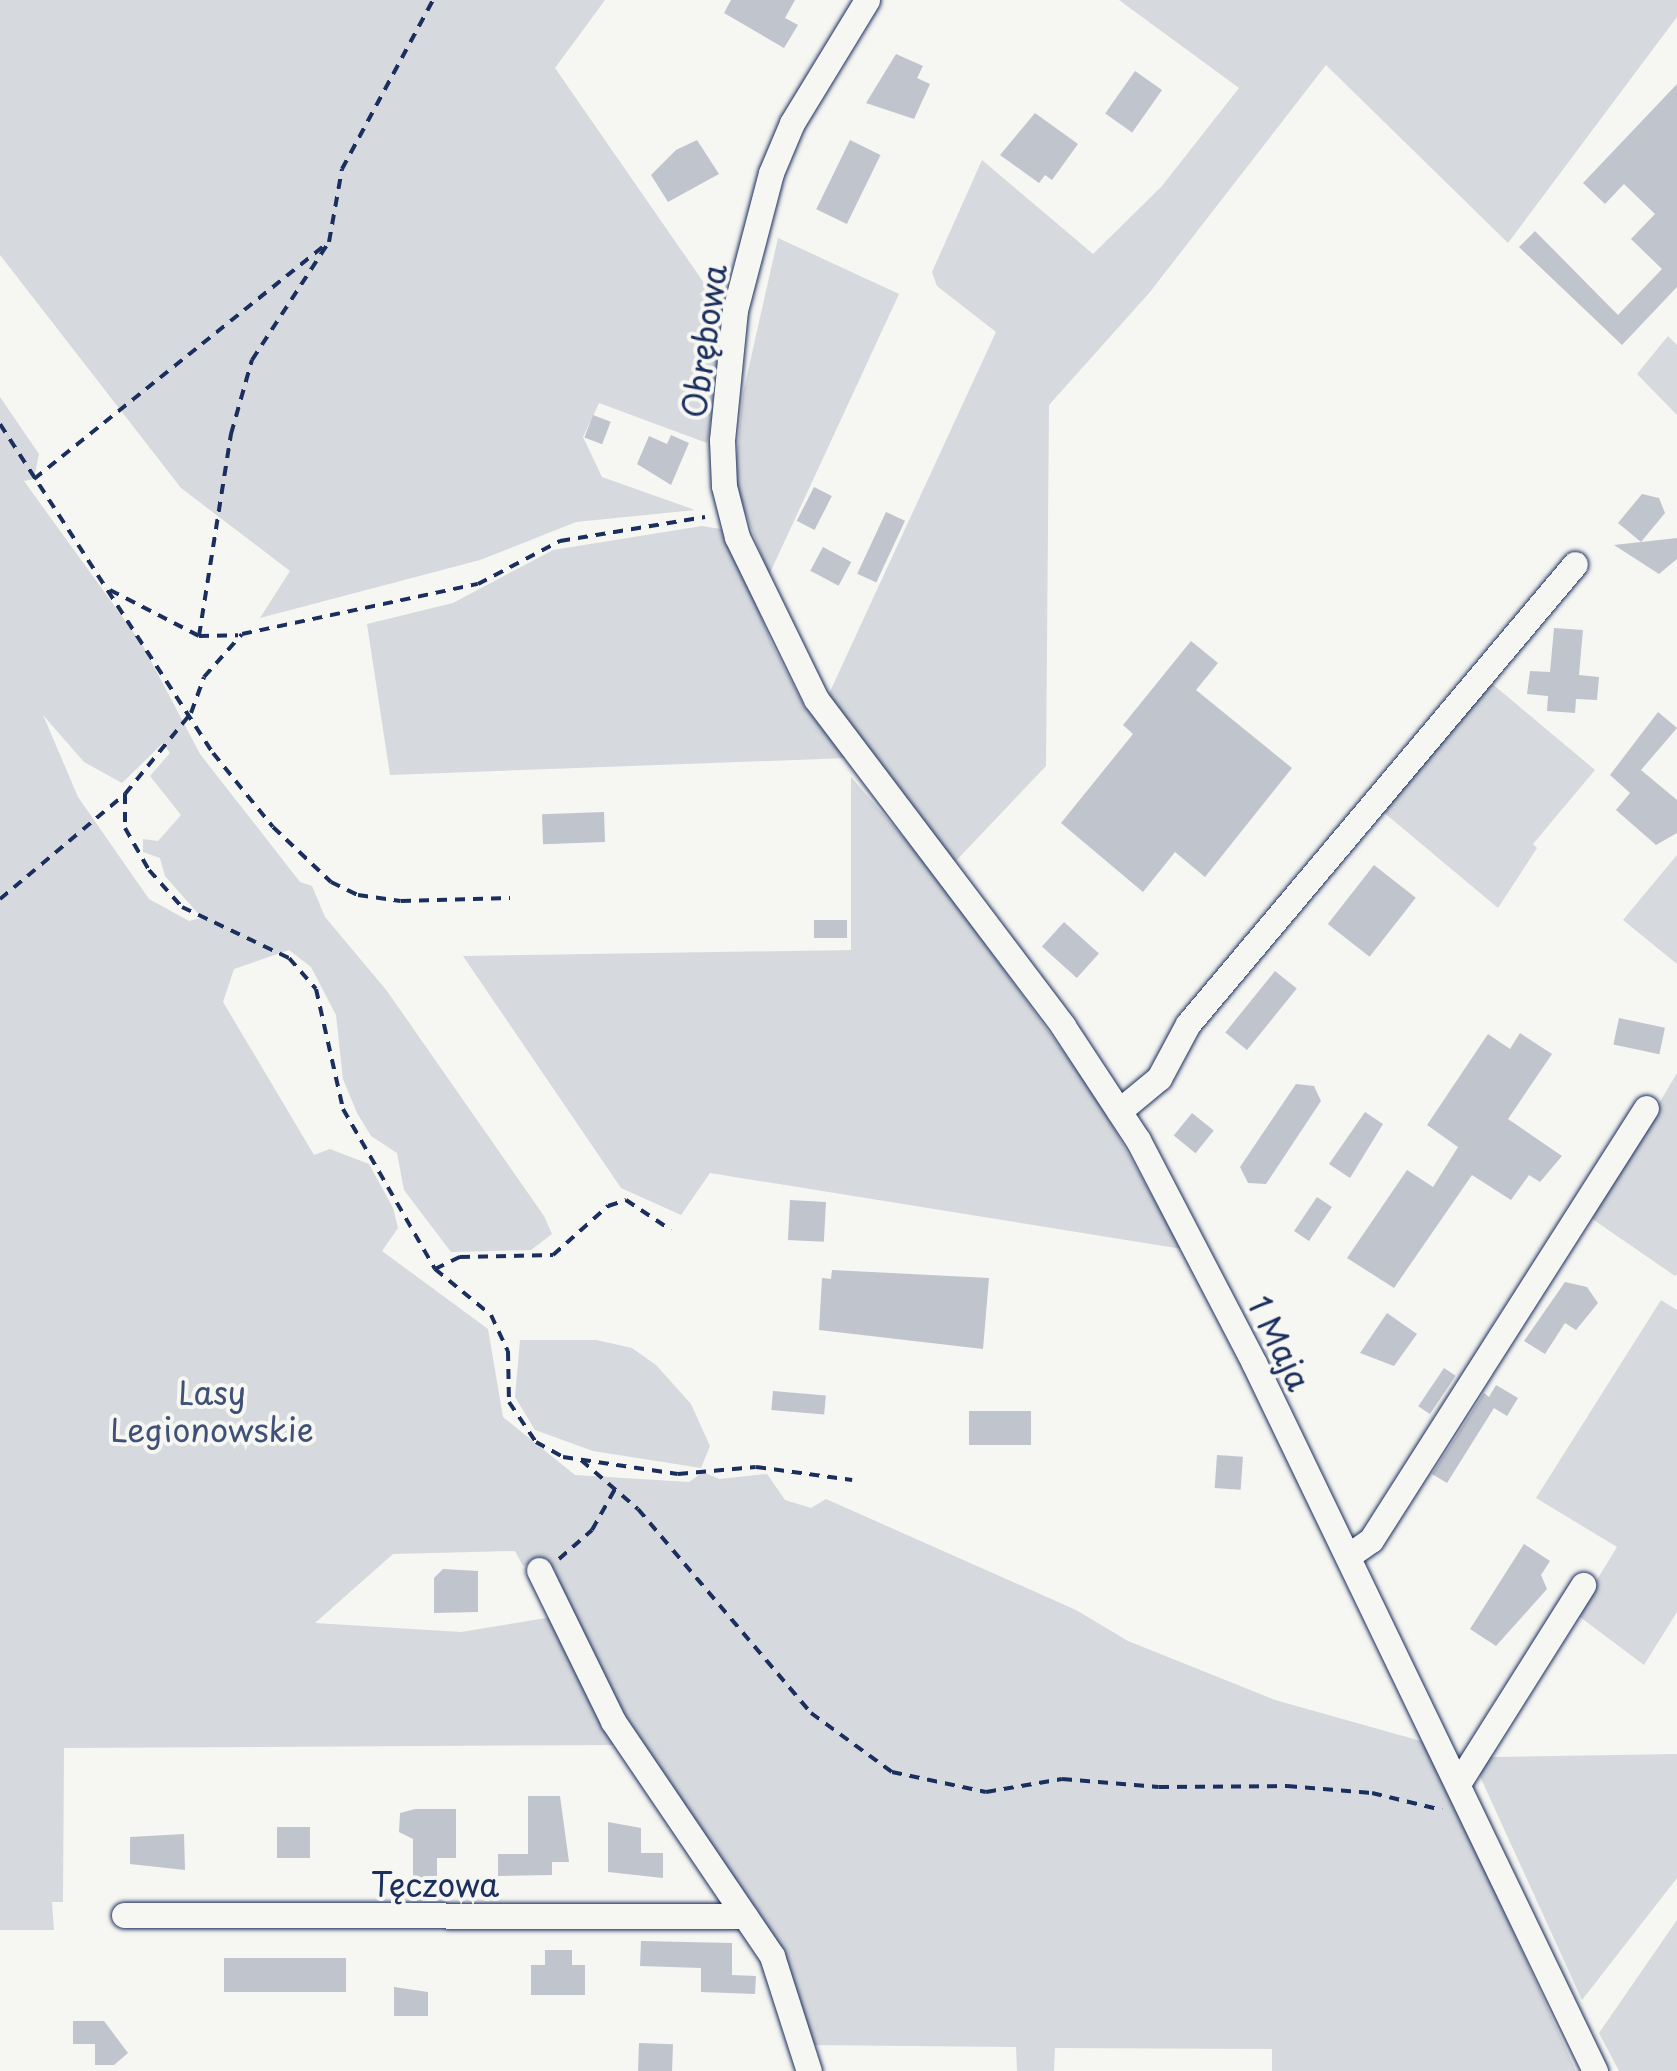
<!DOCTYPE html>
<html>
<head>
<meta charset="utf-8">
<style>
	body { margin:0 }
	#map { position:relative; width:1677px; height:2071px; overflow:hidden; background:#f6f6f2; font-family:"Playpen Sans",sans-serif }
	div>[style] { position:absolute }
	[style*='--x'] { left:calc(var(--x)*1px); top:calc(var(--y)*1px); width:calc(var(--w)*1px); rotate:calc(var(--a)*1deg) }
	.green>* { inset:0; background:#d6d9dd }
	.building>* { inset:0; background:#c0c4cd; transform-origin:0 0 }
	.path>* { height:4px; margin-top:-2px; transform-origin:0; background:repeating-linear-gradient(90deg,#1b2f5e 0 10px,transparent 0 18px) }
	.roads { filter:drop-shadow(0 0 2px #1b2f5e) drop-shadow(0 0 2px #1b2f5e) }
	.minor>* { height:25px; margin:-12.5px; padding:0 12.5px; transform-origin:12.5px; border-radius:12.5px; background:#f6f6f2 }
	span { translate:-50% -50%; white-space:nowrap; text-align:center; line-height:1.15; -webkit-text-stroke:8px #f6f6f2; paint-order:stroke }
	.street-label { font-size:32px; color:#1b2f5e }
	.park-label { font-size:32px; color:#405177 }
</style>
</head>
<body>
<div id="map">
	<div class="green">
		<i style="clip-path:polygon(0 0,605px 0,555px 68px,729px 319px,707px 443px,599px 403px,583px 437px,602px 477px,695px 510px,576px 522px,480px 560px,260px 618px,290px 571px,181px 488px,0 255px)"></i>
		<i style="clip-path:polygon(1119px 0,1677px 0,1677px 17px,1508px 243px,1326px 65px,1150px 292px,1049px 405px,1046px 766px,952px 865px,827px 698px,996px 332px,937px 286px,932px 272px,982px 160px,1093px 254px,1162px 186px,1239px 88px)"></i>
		<i style="clip-path:polygon(778px 238px,899px 294px,769px 575px,737px 491px,737px 455px,743px 393px)"></i>
		<i style="clip-path:polygon(1668px 336px,1677px 345px,1677px 415px,1637px 374px)"></i>
		<i style="clip-path:polygon(evenodd,0 397px,39px 454px,34px 479px,24px 481px,142px 644px,200px 754px,300px 882px,312px 886px,325px 917px,387px 991px,544px 1216px,552px 1234px,531px 1250px,451px 1252px,404px 1190px,397px 1153px,371px 1136px,357px 1113px,343px 1079px,336px 1015px,311px 967px,289px 950px,234px 969px,223px 1002px,314px 1155px,330px 1149px,369px 1164px,393px 1208px,398px 1228px,382px 1251px,488px 1329px,503px 1417px,575px 1475px,689px 1482px,703px 1472px,719px 1479px,767px 1474px,785px 1500px,811px 1508px,826px 1499px,1076px 1610px,1128px 1641px,1275px 1700px,1428px 1743px,1576px 2071px,1272px 2071px,1272px 2049px,1055px 2048px,1054px 2071px,1017px 2071px,1016px 2047px,807px 2045px,790px 1972px,617px 1719px,559px 1602px,555px 1569px,538px 1561px,523px 1566px,515px 1551px,393px 1554px,315px 1623px,461px 1632px,552px 1617px,620px 1745px,64px 1748px,63px 1902px,52px 1902px,54px 1930px,0 1930px,0 397px,43px 715px,84px 762px,122px 783px,163px 743px,170px 753px,150px 776px,181px 815px,158px 841px,143px 839px,143px 852px,160px 858px,165px 876px,202px 918px,189px 921px,149px 899px,78px 797px,43px 715px)"></i>
		<i style="clip-path:polygon(702px 526px,727px 530px,771px 642px,804px 706px,847px 758px,390px 775px,367px 624px,453px 603px,553px 550px)"></i>
		<i style="clip-path:polygon(1490px 682px,1595px 770px,1533px 844px,1537px 848px,1498px 908px,1382px 811px)"></i>
		<i style="clip-path:polygon(851px 777px,929px 867px,1096px 1097px,1182px 1249px,710px 1173px,681px 1215px,621px 1188px,463px 956px,851px 950px)"></i>
		<i style="clip-path:polygon(1677px 855px,1677px 964px,1623px 920px)"></i>
		<i style="clip-path:polygon(1677px 1073px,1677px 1274px,1675px 1276px,1591px 1218px)"></i>
		<i style="clip-path:polygon(1661px 1300px,1677px 1310px,1677px 1612px,1644px 1665px,1576px 1614px,1617px 1547px,1536px 1498px)"></i>
		<i style="clip-path:polygon(520px 1340px,596px 1340px,632px 1348px,656px 1365px,691px 1404px,710px 1446px,701px 1468px,593px 1451px,535px 1430px,515px 1397px)"></i>
		<i style="clip-path:polygon(1677px 1754px,1677px 1878px,1582px 2000px,1478px 1772px,1490px 1757px)"></i>
		<i style="clip-path:polygon(1677px 1920px,1677px 2071px,1619px 2071px,1599px 2033px)"></i>
	</div>
	<div class="building">
		<i style="clip-path:polygon(731px 0,795px 0,785px 18px,798px 25px,784px 48px,724px 13px)"></i>
		<i style="clip-path:polygon(896px 54px,923px 66px,917px 78px,930px 84px,914px 119px,866px 103px)"></i>
		<i style="left:1135px;top:71px;width:33px;height:52px;rotate:35deg"></i>
		<i style="clip-path:polygon(1677px 84px,1677px 287px,1622px 345px,1519px 247px,1535px 231px,1618px 315px,1662px 269px,1631px 239px,1655px 214px,1624px 184px,1605px 204px,1583px 183px)"></i>
		<i style="clip-path:polygon(1035px 113px,1078px 144px,1052px 180px,1045px 175px,1039px 183px,1000px 155px)"></i>
		<i style="clip-path:polygon(697px 140px,719px 174px,668px 202px,651px 175px,676px 150px)"></i>
		<i style="left:850px;top:140px;width:34px;height:77px;rotate:26deg"></i>
		<i style="left:593px;top:415px;width:19px;height:24px;rotate:21deg"></i>
		<i style="clip-path:polygon(671px 435px,689px 443px,671px 485px,637px 464px,649px 436px,667px 444px)"></i>
		<i style="left:814px;top:487px;width:20px;height:38px;rotate:27deg"></i>
		<i style="clip-path:polygon(1642px 494px,1659px 498px,1665px 513px,1641px 542px,1618px 523px)"></i>
		<i style="left:886px;top:512px;width:21px;height:68px;rotate:25deg"></i>
		<i style="clip-path:polygon(1677px 538px,1677px 559px,1659px 574px,1614px 545px)"></i>
		<i style="left:823px;top:547px;width:32px;height:27px;rotate:28deg"></i>
		<i style="clip-path:polygon(1554px 628px,1583px 630px,1579px 675px,1599px 677px,1597px 700px,1576px 699px,1575px 713px,1547px 711px,1548px 696px,1527px 694px,1530px 671px,1550px 672px)"></i>
		<i style="clip-path:polygon(1191px 641px,1218px 663px,1196px 690px,1292px 768px,1205px 877px,1175px 852px,1143px 892px,1061px 823px,1133px 734px,1123px 725px)"></i>
		<i style="clip-path:polygon(1658px 712px,1677px 728px,1641px 770px,1677px 800px,1677px 833px,1656px 845px,1616px 810px,1630px 793px,1610px 775px)"></i>
		<i style="left:604px;top:812px;width:30px;height:62px;rotate:88deg"></i>
		<i style="left:1374px;top:865px;width:53px;height:75px;rotate:38deg"></i>
		<i style="left:814px;top:920px;width:33px;height:18px"></i>
		<i style="left:1064px;top:922px;width:47px;height:33px;rotate:42deg"></i>
		<i style="left:1275px;top:971px;width:28px;height:79px;rotate:39deg"></i>
		<i style="left:1619px;top:1018px;width:47px;height:27px;rotate:12deg"></i>
		<i style="clip-path:polygon(1520px 1033px,1552px 1054px,1508px 1119px,1562px 1156px,1540px 1182px,1529px 1175px,1511px 1200px,1472px 1175px,1394px 1288px,1347px 1258px,1407px 1170px,1433px 1187px,1458px 1147px,1427px 1125px,1488px 1034px,1510px 1049px)"></i>
		<i style="clip-path:polygon(1296px 1084px,1314px 1086px,1321px 1101px,1266px 1184px,1248px 1183px,1240px 1167px)"></i>
		<i style="clip-path:polygon(1365px 1112px,1383px 1124px,1350px 1178px,1329px 1164px)"></i>
		<i style="left:1192px;top:1113px;width:28px;height:29px;rotate:39deg"></i>
		<i style="left:1317px;top:1197px;width:18px;height:41px;rotate:34deg"></i>
		<i style="left:790px;top:1200px;width:36px;height:40px;rotate:3deg"></i>
		<i style="clip-path:polygon(832px 1270px,989px 1278px,983px 1349px,819px 1330px,822px 1278px,831px 1279px)"></i>
		<i style="clip-path:polygon(1565px 1282px,1587px 1287px,1598px 1303px,1576px 1330px,1565px 1323px,1545px 1354px,1524px 1341px)"></i>
		<i style="clip-path:polygon(1387px 1313px,1417px 1334px,1394px 1366px,1360px 1353px)"></i>
		<i style="left:1444px;top:1368px;width:14px;height:46px;rotate:34deg"></i>
		<i style="clip-path:polygon(1496px 1385px,1518px 1398px,1507px 1416px,1494px 1408px,1447px 1483px,1432px 1474px,1484px 1393px,1489px 1397px)"></i>
		<i style="left:773px;top:1391px;width:53px;height:19px;rotate:5deg"></i>
		<i style="left:969px;top:1411px;width:62px;height:34px"></i>
		<i style="left:1217px;top:1455px;width:26px;height:33px;rotate:4deg"></i>
		<i style="clip-path:polygon(1524px 1544px,1550px 1561px,1541px 1575px,1547px 1589px,1496px 1646px,1470px 1629px)"></i>
		<i style="clip-path:polygon(443px 1569px,478px 1571px,478px 1612px,434px 1613px,434px 1578px)"></i>
		<i style="clip-path:polygon(528px 1796px,560px 1796px,569px 1862px,552px 1862px,552px 1875px,498px 1876px,498px 1854px,528px 1854px)"></i>
		<i style="clip-path:polygon(415px 1809px,456px 1809px,456px 1858px,437px 1858px,437px 1879px,413px 1880px,413px 1839px,399px 1832px,400px 1813px)"></i>
		<i style="clip-path:polygon(608px 1822px,641px 1828px,641px 1853px,663px 1853px,663px 1878px,608px 1872px)"></i>
		<i style="left:277px;top:1827px;width:33px;height:31px"></i>
		<i style="clip-path:polygon(184px 1834px,185px 1870px,130px 1864px,130px 1837px)"></i>
		<i style="clip-path:polygon(641px 1941px,732px 1943px,732px 1975px,756px 1976px,755px 1994px,701px 1992px,701px 1968px,640px 1966px)"></i>
		<i style="clip-path:polygon(545px 1950px,572px 1950px,572px 1965px,585px 1965px,585px 1995px,531px 1995px,531px 1965px,545px 1965px)"></i>
		<i style="left:346px;top:1958px;width:34px;height:122px;rotate:90deg"></i>
		<i style="clip-path:polygon(394px 1987px,428px 1992px,428px 2016px,394px 2016px)"></i>
		<i style="clip-path:polygon(73px 2021px,104px 2021px,128px 2053px,114px 2065px,95px 2065px,95px 2044px,73px 2044px)"></i>
		<i style="left:639px;top:2043px;width:34px;height:28px;rotate:2deg"></i>
	</div>
	<div class="path">
		<i style="--x:0;--y:424;--w:392;--a:57.1"></i>
		<i style="--x:213;--y:753;--w:95;--a:51"></i>
		<i style="--x:273;--y:827;--w:80;--a:43.5"></i>
		<i style="--x:331;--y:882;--w:30;--a:26"></i>
		<i style="--x:358;--y:895;--w:43;--a:7.9"></i>
		<i style="--x:401;--y:901;--w:109;--a:-1.6"></i>
		<i style="--x:34;--y:479;--w:373;--a:-38.8"></i>
		<i style="--x:110;--y:590;--w:100;--a:27.3"></i>
		<i style="--x:199;--y:636;--w:39;--a:-1"></i>
		<i style="--x:199;--y:636;--w:205;--a:-81"></i>
		<i style="--x:231;--y:434;--w:77;--a:-74.2"></i>
		<i style="--x:252;--y:360;--w:141;--a:-56.9"></i>
		<i style="--x:329;--y:242;--w:74;--a:-79.9"></i>
		<i style="--x:342;--y:169;--w:192;--a:-61.7"></i>
		<i style="--x:125;--y:794;--w:34;--a:90"></i>
		<i style="--x:125;--y:828;--w:48;--a:60.3"></i>
		<i style="--x:149;--y:870;--w:50;--a:48.3"></i>
		<i style="--x:182;--y:907;--w:119;--a:25.5"></i>
		<i style="--x:289;--y:958;--w:41;--a:48.9"></i>
		<i style="--x:316;--y:989;--w:123;--a:77.3"></i>
		<i style="--x:343;--y:1109;--w:185;--a:60.1"></i>
		<i style="--x:435;--y:1269;--w:72;--a:39.4"></i>
		<i style="--x:491;--y:1315;--w:40;--a:65"></i>
		<i style="--x:508;--y:1351;--w:51;--a:88.9"></i>
		<i style="--x:509;--y:1402;--w:48;--a:56"></i>
		<i style="--x:536;--y:1442;--w:31;--a:29"></i>
		<i style="--x:563;--y:1457;--w:116;--a:8.4"></i>
		<i style="--x:678;--y:1474;--w:78;--a:-5.1"></i>
		<i style="--x:756;--y:1467;--w:97;--a:7.7"></i>
		<i style="--x:0;--y:899;--w:163;--a:-40"></i>
		<i style="--x:125;--y:794;--w:104;--a:-50.8"></i>
		<i style="--x:191;--y:713;--w:38;--a:-70"></i>
		<i style="--x:204;--y:677;--w:57;--a:-48.5"></i>
		<i style="--x:242;--y:634;--w:241;--a:-12"></i>
		<i style="--x:478;--y:584;--w:93;--a:-27.7"></i>
		<i style="--x:560;--y:541;--w:147;--a:-9.4"></i>
		<i style="--x:435;--y:1269;--w:28;--a:-26"></i>
		<i style="--x:460;--y:1257;--w:93;--a:-1.2"></i>
		<i style="--x:553;--y:1255;--w:74;--a:-41.7"></i>
		<i style="--x:608;--y:1206;--w:19;--a:-18"></i>
		<i style="--x:626;--y:1200;--w:54;--a:33.7"></i>
		<i style="--x:581;--y:1460;--w:75;--a:40.7"></i>
		<i style="--x:638;--y:1509;--w:267;--a:49.7"></i>
		<i style="--x:811;--y:1713;--w:100;--a:36.1"></i>
		<i style="--x:892;--y:1772;--w:96;--a:12"></i>
		<i style="--x:986;--y:1792;--w:77;--a:-9.7"></i>
		<i style="--x:1062;--y:1779;--w:97;--a:4.7"></i>
		<i style="--x:1159;--y:1787;--w:128;--a:-0.4"></i>
		<i style="--x:1287;--y:1786;--w:85;--a:4.7"></i>
		<i style="--x:1372;--y:1793;--w:72;--a:13.7"></i>
		<i style="--x:559;--y:1559;--w:44;--a:-41.3"></i>
		<i style="--x:592;--y:1530;--w:47;--a:-60.7"></i>
	</div>
	<div class="roads">
		<div class="minor">
			<i style="--x:867;--y:0;--w:144;--a:121.4"></i>
			<i style="--x:792;--y:123;--w:54;--a:112.8"></i>
			<i style="--x:771;--y:173;--w:142;--a:104.7"></i>
			<i style="--x:735;--y:310;--w:131;--a:95.7"></i>
			<i style="--x:722;--y:440;--w:46;--a:87.5"></i>
			<i style="--x:724;--y:486;--w:53;--a:75.7"></i>
			<i style="--x:737;--y:537;--w:180;--a:64"></i>
			<i style="--x:816;--y:699;--w:410;--a:52.9"></i>
			<i style="--x:1063;--y:1026;--w:136;--a:56.7"></i>
			<i style="--x:1138;--y:1140;--w:251;--a:62.5"></i>
			<i style="--x:1254;--y:1363;--w:786;--a:64.28"></i>
			<i style="--x:1119;--y:1111;--w:52;--a:-39.5"></i>
			<i style="--x:1159;--y:1078;--w:61;--a:-61.8"></i>
			<i style="--x:1188;--y:1024;--w:601;--a:-49.93"></i>
			<i style="--x:1348;--y:1556;--w:28;--a:-35"></i>
			<i style="--x:1371;--y:1540;--w:512;--a:-57.52"></i>
			<i style="--x:539;--y:1570;--w:168;--a:63.9"></i>
			<i style="--x:613;--y:1721;--w:284;--a:55.9"></i>
			<i style="--x:772;--y:1956;--w:121;--a:72.2"></i>
			<i style="--x:1459;--y:1782;--w:233;--a:-57.8"></i>
			<i style="--x:124;--y:1915;--w:621;--a:0.09"></i>
		</div>
	</div>
	<div class="street-label">
		<span style="left:704px;top:341px;rotate:-82deg">Obrębowa</span>
		<span style="left:1280px;top:1343px;rotate:64deg">1 Maja</span>
		<span style="left:435px;top:1884px">Tęczowa</span>
	</div>
	<div class="park-label">
		<span style="left:212px;top:1411px">Lasy<br>Legionowskie</span>
	</div>
</div>
</body>
</html>
